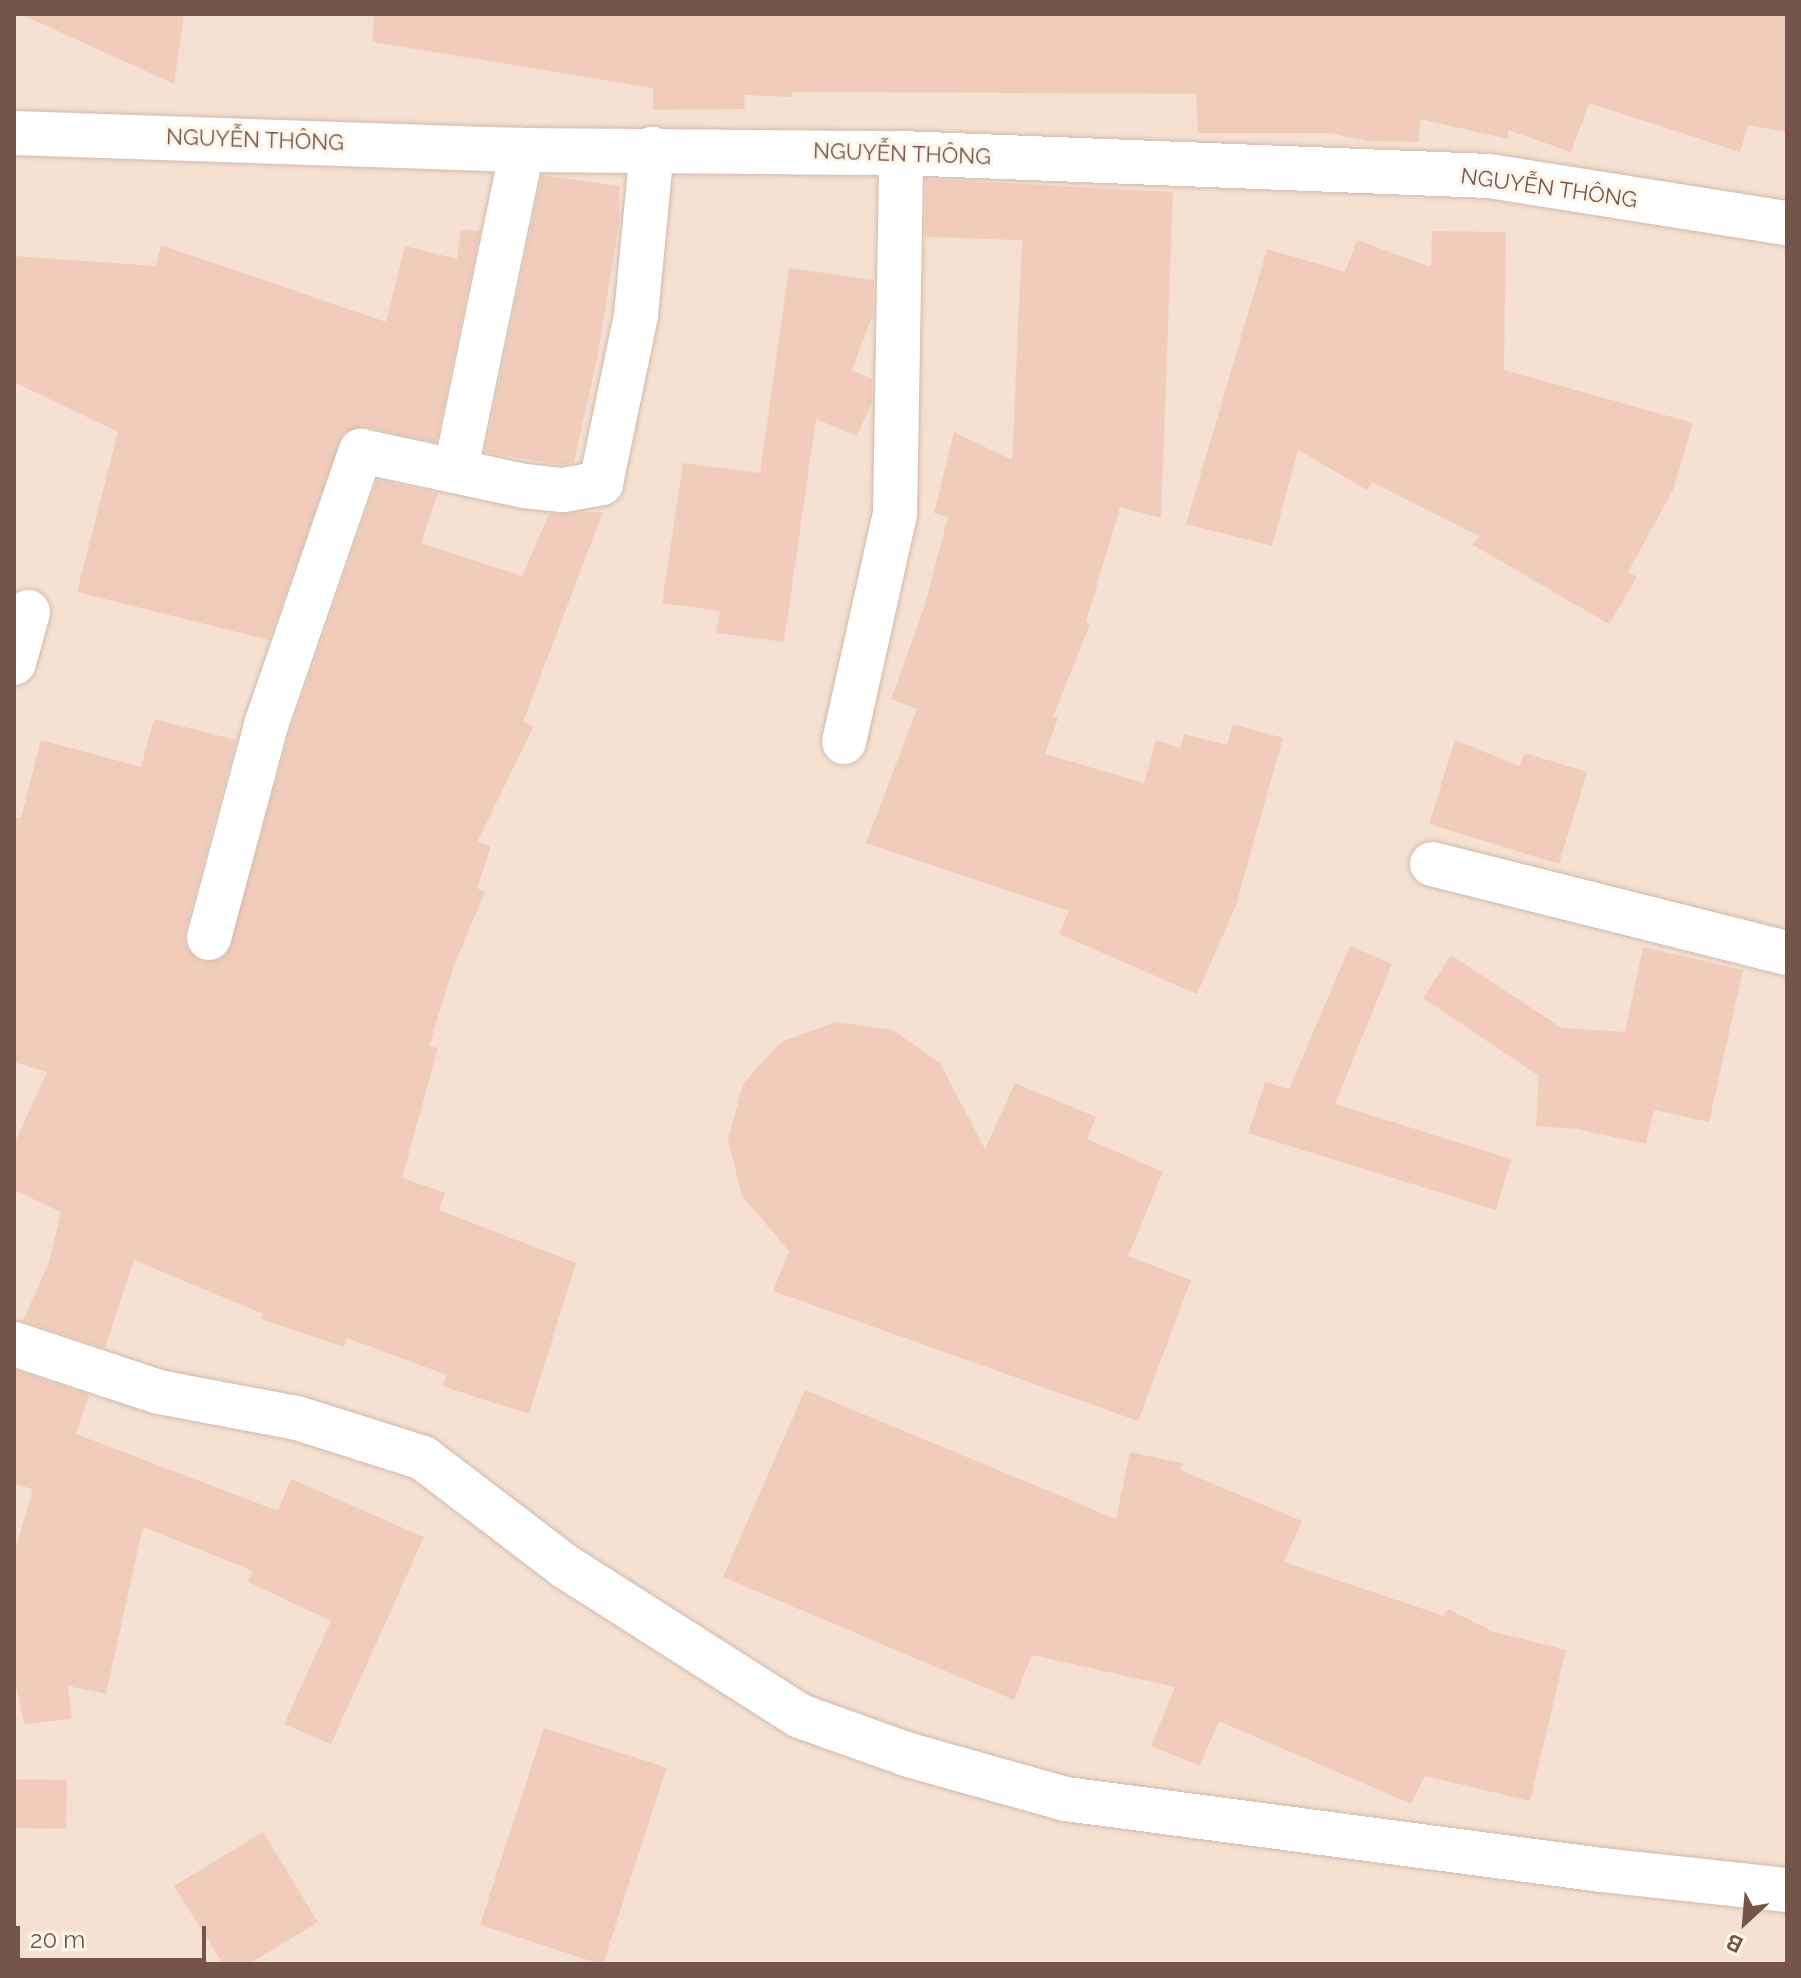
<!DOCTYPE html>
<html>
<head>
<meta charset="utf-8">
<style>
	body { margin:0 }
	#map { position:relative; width:1801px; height:1978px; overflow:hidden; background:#fcf0e3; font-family:Raleway,sans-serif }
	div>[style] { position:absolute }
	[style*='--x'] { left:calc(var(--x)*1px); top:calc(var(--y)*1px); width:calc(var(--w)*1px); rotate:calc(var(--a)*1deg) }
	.residential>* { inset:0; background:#f4e1d1; transform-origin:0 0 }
	.building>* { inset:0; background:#f2ccba; transform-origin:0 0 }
	.roads { filter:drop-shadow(0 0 2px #d0b9ad) drop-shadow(0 0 2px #d0b9ad) }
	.minor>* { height:44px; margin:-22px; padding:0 22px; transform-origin:22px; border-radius:22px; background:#fff }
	span { translate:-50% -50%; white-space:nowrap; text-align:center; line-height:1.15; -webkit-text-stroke:6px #fff5ea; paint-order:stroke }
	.street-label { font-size:22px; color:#755549 }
	.frame { position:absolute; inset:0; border:16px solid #755549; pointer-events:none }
	.north { position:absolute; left:1705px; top:1882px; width:80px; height:80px; -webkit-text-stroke:6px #fff5ea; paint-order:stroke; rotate:206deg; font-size:22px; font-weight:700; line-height:32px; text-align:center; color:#755549 }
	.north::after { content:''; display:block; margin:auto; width:28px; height:36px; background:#755549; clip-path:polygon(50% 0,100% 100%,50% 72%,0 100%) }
	.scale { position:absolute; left:16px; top:1926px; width:190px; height:36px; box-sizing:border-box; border:4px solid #755549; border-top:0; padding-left:10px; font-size:24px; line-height:28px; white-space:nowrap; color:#755549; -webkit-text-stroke:6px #fff5ea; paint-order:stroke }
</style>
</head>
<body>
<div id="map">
	<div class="residential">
		<i style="left:14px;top:14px;width:1773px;height:1950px"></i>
	</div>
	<div class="building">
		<i style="clip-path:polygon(20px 14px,184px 14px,174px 84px)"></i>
		<i style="clip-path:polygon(374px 14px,1787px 14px,1787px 132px,1748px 125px,1740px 152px,1589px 103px,1571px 152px,1508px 130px,1508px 139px,1420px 119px,1419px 142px,1367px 141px,1330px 133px,1198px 133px,1196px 94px,792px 92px,791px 97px,744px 95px,745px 109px,653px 110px,653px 88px,372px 42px)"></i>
		<i style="clip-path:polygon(542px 175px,619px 186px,619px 223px,598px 354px,574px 462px,562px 465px,485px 452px)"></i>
		<i style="clip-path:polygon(926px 179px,1173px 192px,1161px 518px,1120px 507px,1086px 622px,1090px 624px,1053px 717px,1058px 718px,1045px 754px,1144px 783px,1156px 740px,1180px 748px,1184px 734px,1227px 745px,1233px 724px,1283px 738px,1235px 908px,1197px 994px,1059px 934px,1069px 911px,866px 843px,917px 709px,891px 699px,924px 608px,948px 517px,934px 513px,954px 432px,1012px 460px,1022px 240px,925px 237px)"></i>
		<i style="clip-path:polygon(461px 229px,480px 231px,436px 442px,366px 427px,343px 433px,269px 640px,77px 592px,118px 432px,14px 382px,14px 256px,156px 266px,161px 245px,386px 322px,405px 246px,457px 259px)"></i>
		<i style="clip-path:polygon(1432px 231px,1506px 232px,1504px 370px,1693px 423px,1673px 490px,1628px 572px,1637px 577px,1609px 624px,1473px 545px,1479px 536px,1372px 482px,1367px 490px,1298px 450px,1272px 546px,1186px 524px,1267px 249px,1345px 272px,1357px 240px,1431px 267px)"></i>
		<i style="clip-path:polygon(789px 268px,874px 280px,873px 314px,852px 370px,872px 379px,872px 402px,857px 436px,816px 419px,784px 642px,716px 633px,720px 611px,662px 603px,683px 463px,760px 473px)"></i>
		<i style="clip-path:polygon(377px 480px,438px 493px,421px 543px,522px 576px,549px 514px,603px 512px,523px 722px,534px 726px,477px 842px,491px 846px,477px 888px,485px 892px,453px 968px,429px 1046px,438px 1048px,402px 1178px,445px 1193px,439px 1210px,576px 1263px,529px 1414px,442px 1386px,447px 1375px,347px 1338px,344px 1347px,261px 1319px,263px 1314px,134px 1260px,105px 1348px,23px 1321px,49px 1262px,61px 1212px,14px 1190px,14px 1144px,47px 1072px,14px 1062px,14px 817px,21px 818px,41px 740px,141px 767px,154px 719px,236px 740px,185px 932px,185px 945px,202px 962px,226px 956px,291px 729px)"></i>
		<i style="clip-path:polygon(1455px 740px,1519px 766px,1525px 753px,1587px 772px,1559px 864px,1429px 824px)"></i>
		<i style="clip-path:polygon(1350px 946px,1392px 964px,1335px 1104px,1511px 1159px,1496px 1210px,1248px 1133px,1265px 1082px,1289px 1089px)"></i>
		<i style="clip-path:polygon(1643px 947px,1743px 970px,1709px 1122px,1654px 1110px,1646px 1144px,1577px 1129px,1536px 1126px,1539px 1076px,1423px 998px,1451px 955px,1562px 1028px,1625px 1032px)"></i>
		<i style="clip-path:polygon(836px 1022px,893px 1030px,940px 1063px,985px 1149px,1015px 1083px,1096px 1117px,1087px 1139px,1163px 1172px,1128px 1256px,1191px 1280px,1138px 1421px,773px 1291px,789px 1251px,742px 1196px,728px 1140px,743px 1084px,781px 1042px)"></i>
		<i style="clip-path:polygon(14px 1370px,89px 1395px,76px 1434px,278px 1511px,291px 1479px,424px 1537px,331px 1744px,284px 1724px,331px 1621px,248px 1582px,253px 1571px,143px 1527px,106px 1694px,68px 1686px,72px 1719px,24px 1724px,14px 1674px,14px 1554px,33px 1489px,14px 1484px)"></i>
		<i style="clip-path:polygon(805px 1390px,1116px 1519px,1130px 1452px,1182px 1463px,1180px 1470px,1302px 1521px,1284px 1562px,1444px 1616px,1448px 1609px,1494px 1632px,1566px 1650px,1530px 1801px,1425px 1776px,1411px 1804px,1219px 1721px,1200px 1766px,1151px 1746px,1175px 1687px,1032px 1655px,1014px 1700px,723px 1577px)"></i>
		<i style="left:544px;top:1728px;width:129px;height:207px;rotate:18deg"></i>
		<i style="left:14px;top:1779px;width:53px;height:49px;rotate:1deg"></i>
		<i style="clip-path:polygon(263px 1832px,318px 1922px,249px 1964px,223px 1964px,174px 1886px)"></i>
	</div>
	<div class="roads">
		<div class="minor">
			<i style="--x:14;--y:133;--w:508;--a:1.92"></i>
			<i style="--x:522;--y:150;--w:379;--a:0.5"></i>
			<i style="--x:901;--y:153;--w:588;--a:2.24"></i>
			<i style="--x:1489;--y:176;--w:302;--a:9"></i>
			<i style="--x:456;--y:468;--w:325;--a:-78.3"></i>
			<i style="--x:14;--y:663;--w:53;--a:-74.6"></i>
			<i style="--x:844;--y:742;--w:234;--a:-77.4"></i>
			<i style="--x:895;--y:514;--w:361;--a:-89"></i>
			<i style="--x:1432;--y:864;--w:366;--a:14.1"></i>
			<i style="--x:209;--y:938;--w:224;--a:-75"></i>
			<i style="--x:267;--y:722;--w:287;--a:-70.9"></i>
			<i style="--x:361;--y:451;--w:167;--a:12.1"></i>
			<i style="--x:524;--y:486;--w:39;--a:6"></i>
			<i style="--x:563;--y:490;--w:39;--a:-10"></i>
			<i style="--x:601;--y:483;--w:172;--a:-78.2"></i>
			<i style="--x:636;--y:315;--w:167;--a:-84.5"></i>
			<i style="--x:14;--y:1344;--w:153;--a:18.3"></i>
			<i style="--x:159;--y:1392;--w:140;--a:10.7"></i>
			<i style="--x:297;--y:1418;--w:132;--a:17.6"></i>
			<i style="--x:423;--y:1458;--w:180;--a:37.3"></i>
			<i style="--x:566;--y:1567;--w:277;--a:32.5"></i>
			<i style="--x:800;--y:1716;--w:116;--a:19.7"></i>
			<i style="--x:909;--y:1755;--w:163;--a:15.7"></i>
			<i style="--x:1066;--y:1799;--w:541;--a:7.55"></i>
			<i style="--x:1602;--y:1870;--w:186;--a:6.2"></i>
		</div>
	</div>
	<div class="street-label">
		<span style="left:255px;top:140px;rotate:2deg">NGUYỄN THÔNG</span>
		<span style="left:902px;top:154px;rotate:2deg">NGUYỄN THÔNG</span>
		<span style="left:1549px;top:188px;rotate:8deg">NGUYỄN THÔNG</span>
	</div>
	<div class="frame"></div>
	<div class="north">B</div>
	<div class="scale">20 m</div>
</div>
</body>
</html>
